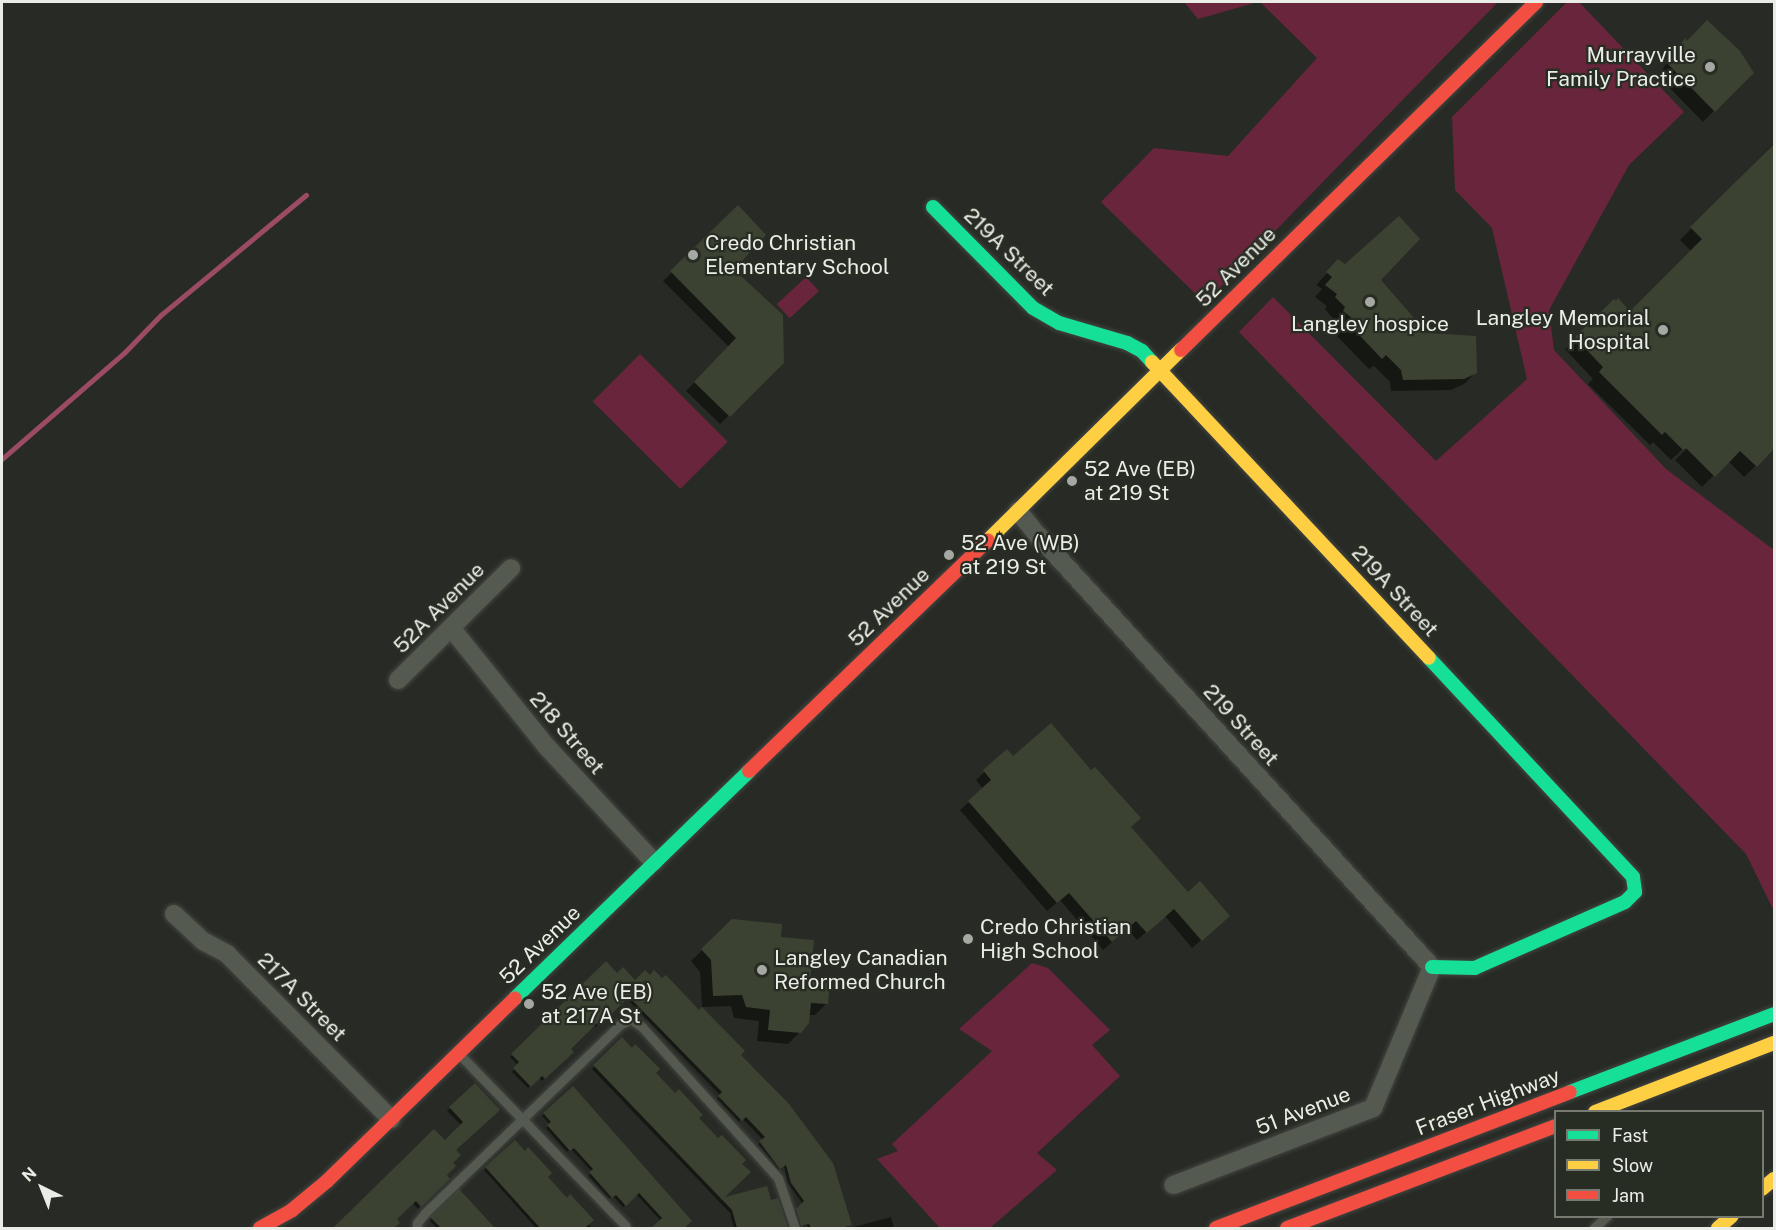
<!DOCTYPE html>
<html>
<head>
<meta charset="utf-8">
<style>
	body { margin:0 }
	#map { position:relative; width:1776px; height:1230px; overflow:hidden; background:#282b25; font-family:"Public Sans",sans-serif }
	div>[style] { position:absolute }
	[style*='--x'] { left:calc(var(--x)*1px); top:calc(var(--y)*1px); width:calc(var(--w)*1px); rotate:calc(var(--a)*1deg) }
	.green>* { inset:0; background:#68253c; transform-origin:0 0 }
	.shadow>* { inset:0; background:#0007 }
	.stream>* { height:4.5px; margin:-2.25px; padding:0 2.25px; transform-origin:2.25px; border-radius:2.25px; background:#9b4b63 }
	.building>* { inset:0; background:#3b4232 }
	.roads { filter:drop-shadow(0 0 2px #434541) drop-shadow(0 0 2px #434541) }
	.lane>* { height:9px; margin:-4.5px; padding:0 4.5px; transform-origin:4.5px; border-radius:4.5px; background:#555a50 }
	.street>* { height:18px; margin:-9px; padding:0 9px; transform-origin:9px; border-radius:9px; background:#555a50 }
	.fast>* { height:14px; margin:-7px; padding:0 7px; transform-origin:7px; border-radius:7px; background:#16e098 }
	.slow>* { height:14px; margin:-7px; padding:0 7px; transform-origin:7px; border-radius:7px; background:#ffcf43 }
	.jam>* { height:14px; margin:-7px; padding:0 7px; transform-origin:7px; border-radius:7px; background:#f24e42 }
	.dots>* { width:16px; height:16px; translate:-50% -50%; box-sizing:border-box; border:3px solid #282d23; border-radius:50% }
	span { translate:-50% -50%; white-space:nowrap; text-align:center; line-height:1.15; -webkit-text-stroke:4.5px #282d23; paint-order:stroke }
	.poi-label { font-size:21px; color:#eaede7 }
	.right { translate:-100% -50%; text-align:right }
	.left { translate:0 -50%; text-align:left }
	.street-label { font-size:21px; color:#eaede7 }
	.frame { position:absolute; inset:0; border:3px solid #eaede7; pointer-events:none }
	.legend { position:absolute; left:1554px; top:1110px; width:210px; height:108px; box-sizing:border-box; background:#282d23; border:2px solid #767a71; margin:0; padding:8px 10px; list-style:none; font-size:18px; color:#eaede7 }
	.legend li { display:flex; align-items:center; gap:12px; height:30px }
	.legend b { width:30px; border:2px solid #767a71 }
	.north { position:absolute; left:12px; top:1158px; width:60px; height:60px; -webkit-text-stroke:4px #282d23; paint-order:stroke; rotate:317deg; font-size:16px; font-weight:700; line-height:24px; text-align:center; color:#eaede7 }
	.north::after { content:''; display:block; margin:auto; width:21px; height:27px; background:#eaede7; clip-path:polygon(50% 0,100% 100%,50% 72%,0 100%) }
</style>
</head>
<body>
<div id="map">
	<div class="green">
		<i style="clip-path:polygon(1184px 2px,1258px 2px,1198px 19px)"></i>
		<i style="clip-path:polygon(1260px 2px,1498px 2px,1205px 303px,1101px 202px,1154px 148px,1228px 156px,1317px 58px)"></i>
		<i style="clip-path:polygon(1567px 2px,1579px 2px,1684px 112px,1629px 165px,1549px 310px,1554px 350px,1666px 469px,1774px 550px,1774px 911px,1746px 854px,1239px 332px,1273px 297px,1436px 461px,1527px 379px,1492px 228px,1455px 190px,1452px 117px)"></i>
		<i style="left:806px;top:277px;width:19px;height:40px;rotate:47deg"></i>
		<i style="left:640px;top:354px;width:124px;height:67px;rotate:45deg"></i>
		<i style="clip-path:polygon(1032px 963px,1048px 968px,1110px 1030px,1092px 1045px,1120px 1076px,1037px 1153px,1057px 1170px,990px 1228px,940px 1228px,877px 1159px,898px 1151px,892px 1144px,992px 1051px,959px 1029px)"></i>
	</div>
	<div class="shadow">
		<i style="clip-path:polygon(1685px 40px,1752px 72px,1703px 122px,1658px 76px,1674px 52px)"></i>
		<i style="clip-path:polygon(1774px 143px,1774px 453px,1772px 450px,1744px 477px,1728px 461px,1702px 487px,1675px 460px,1692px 444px,1690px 442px,1671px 460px,1653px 442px,1650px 445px,1588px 384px,1593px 379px,1565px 349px,1614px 301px,1630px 313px,1692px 252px,1680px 240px)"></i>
		<i style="clip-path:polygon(737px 208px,740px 276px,783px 363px,720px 424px,686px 391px,729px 347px,663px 281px)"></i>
		<i style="clip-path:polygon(1338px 261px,1379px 280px,1426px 334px,1476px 372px,1464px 384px,1451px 390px,1391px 391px,1390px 382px,1374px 366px,1369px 369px,1337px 336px,1342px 331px,1333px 323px,1334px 320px,1325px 309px,1327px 306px,1315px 297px,1322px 289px,1316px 285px)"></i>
		<i style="clip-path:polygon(1007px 751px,1012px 758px,1130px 827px,1187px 894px,1220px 924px,1192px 948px,1165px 916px,1137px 940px,1127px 929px,1103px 950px,1060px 900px,1047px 911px,960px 810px,983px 789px,976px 780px)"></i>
		<i style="clip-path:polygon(732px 921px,779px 939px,826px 1004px,815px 1015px,808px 1015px,800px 1032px,788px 1044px,757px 1041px,759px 1021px,734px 1018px,731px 1006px,702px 1007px,700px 972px,691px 961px)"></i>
		<i style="clip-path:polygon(606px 963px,617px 975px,635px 982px,739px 1055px,850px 1225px,848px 1227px,808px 1228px,807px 1225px,799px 1227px,794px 1212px,803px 1204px,787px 1182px,784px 1165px,778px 1170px,758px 1144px,763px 1140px,742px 1118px,739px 1122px,717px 1099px,720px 1095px,626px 998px,596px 1027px,593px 1024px,569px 1049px,572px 1052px,542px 1081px,539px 1077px,528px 1088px,512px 1072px,518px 1065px,510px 1057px)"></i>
		<i style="clip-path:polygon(622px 1040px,749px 1172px,720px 1200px,766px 1188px,770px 1201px,777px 1200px,786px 1228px,734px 1228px,730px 1213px,592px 1069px)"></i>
		<i style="clip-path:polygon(475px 1085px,498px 1110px,454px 1150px,445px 1175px,448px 1179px,418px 1209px,412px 1202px,394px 1219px,398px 1223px,392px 1228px,335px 1228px,434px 1131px,445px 1142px,462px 1126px,447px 1111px)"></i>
		<i style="clip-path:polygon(573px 1088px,690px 1221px,682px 1228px,653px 1228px,661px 1221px,636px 1194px,623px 1207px,613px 1196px,609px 1199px,588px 1176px,592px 1172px,571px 1149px,567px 1152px,546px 1128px,550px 1125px,542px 1116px)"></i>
		<i style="clip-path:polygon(515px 1142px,588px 1224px,592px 1228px,536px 1228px,484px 1170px)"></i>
		<i style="clip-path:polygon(459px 1191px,493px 1228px,437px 1228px,429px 1220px)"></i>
		<i style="clip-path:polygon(891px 1217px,894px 1228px,850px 1228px)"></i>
	</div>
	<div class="stream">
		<i style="--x:2;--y:459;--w:162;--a:-41"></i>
		<i style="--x:124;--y:353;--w:53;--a:-45.8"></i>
		<i style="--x:161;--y:315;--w:188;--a:-39.6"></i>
	</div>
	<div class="building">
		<i style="clip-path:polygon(1707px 20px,1740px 51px,1754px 73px,1715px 112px,1668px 64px,1685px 38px,1687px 41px)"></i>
		<i style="clip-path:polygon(1774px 144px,1774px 449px,1757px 467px,1740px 451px,1715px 477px,1686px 448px,1683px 450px,1665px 432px,1662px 435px,1599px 372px,1603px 367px,1576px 339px,1576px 336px,1614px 299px,1616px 301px,1618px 298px,1630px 311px,1702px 239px,1690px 227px)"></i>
		<i style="clip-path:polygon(738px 205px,766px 235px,741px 262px,749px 269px,741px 276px,783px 315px,784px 363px,730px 417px,694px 382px,736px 338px,670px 271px)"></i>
		<i style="clip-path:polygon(1399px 216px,1420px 239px,1381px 280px,1427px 333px,1476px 336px,1477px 373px,1464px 379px,1403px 380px,1401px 370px,1386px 355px,1382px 359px,1348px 323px,1353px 319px,1343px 311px,1345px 307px,1335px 297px,1337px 294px,1325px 285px,1332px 277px,1326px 272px,1338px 259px,1345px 264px)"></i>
		<i style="clip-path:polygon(1051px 723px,1091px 770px,1095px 767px,1141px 818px,1131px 827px,1188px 892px,1200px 881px,1230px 916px,1202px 941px,1174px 909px,1147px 933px,1136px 921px,1112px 942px,1069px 893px,1057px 903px,968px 801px,991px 780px,983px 770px,1007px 749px,1013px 756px)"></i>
		<i style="clip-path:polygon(732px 919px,782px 924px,781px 937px,814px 940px,810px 981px,830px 983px,828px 1004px,811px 1003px,809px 1023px,801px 1033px,768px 1030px,770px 1010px,746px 1007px,742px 995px,713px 996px,711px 960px,701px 949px)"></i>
		<i style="clip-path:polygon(606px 961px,617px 973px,623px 967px,635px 980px,645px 970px,650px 975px,654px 970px,662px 978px,666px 975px,699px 1010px,702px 1007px,745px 1051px,741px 1055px,789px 1104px,833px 1163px,852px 1225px,842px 1228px,811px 1228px,809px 1224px,801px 1226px,796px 1209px,804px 1201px,791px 1183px,786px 1165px,780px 1169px,759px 1141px,765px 1137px,746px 1117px,742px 1121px,718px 1096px,722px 1092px,629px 997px,599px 1026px,597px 1023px,571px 1049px,574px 1052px,545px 1079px,542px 1076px,531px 1087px,513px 1068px,519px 1062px,511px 1054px)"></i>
		<i style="clip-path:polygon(622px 1037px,632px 1048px,635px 1044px,660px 1069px,656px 1073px,675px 1093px,679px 1089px,703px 1115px,699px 1118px,718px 1138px,722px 1135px,746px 1160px,742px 1164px,751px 1172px,725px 1197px,767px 1186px,771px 1200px,778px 1198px,788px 1228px,737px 1228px,732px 1210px,593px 1065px)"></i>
		<i style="clip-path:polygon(475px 1083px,500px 1110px,456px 1150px,461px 1155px,453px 1163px,456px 1166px,447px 1175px,450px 1179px,421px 1207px,416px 1201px,397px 1219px,400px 1223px,394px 1228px,333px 1228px,434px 1129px,445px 1140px,463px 1122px,449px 1107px)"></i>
		<i style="clip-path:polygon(573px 1086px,692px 1221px,684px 1228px,651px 1228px,662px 1218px,639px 1193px,626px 1206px,616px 1195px,612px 1198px,589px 1172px,593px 1169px,574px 1148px,570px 1151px,547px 1125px,551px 1122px,543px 1113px)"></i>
		<i style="clip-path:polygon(515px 1140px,525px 1151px,528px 1147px,552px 1173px,548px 1177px,567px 1198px,570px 1194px,594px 1220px,585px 1228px,540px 1228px,485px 1167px)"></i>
		<i style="clip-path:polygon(459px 1189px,495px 1228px,441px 1228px,430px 1217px)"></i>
	</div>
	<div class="roads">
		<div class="lane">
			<i style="--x:460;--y:1055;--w:238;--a:45.9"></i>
			<i style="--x:417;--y:1228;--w:5;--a:-90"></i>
			<i style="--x:417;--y:1223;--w:13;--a:-51"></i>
			<i style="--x:425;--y:1213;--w:272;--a:-44"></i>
			<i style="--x:621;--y:1024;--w:11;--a:-27"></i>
			<i style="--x:631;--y:1019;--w:14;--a:36"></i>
			<i style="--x:642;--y:1027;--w:203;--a:48"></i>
			<i style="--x:778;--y:1178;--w:53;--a:71.2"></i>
			<i style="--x:1594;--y:1228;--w:18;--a:-43"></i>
		</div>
		<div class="street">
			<i style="--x:1018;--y:511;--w:26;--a:51"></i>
			<i style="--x:1034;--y:531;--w:590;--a:47.61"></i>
			<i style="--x:1432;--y:967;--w:153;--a:112.7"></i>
			<i style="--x:1373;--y:1108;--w:214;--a:158.9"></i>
			<i style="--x:452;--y:629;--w:151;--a:51.2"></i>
			<i style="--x:547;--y:747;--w:157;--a:47.1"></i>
			<i style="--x:398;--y:680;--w:159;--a:-44.7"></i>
			<i style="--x:174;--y:914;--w:40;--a:43"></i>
			<i style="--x:203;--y:941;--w:27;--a:28"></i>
			<i style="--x:227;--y:954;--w:233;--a:45.2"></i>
		</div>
		<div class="fast">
			<i style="--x:933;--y:207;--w:142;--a:45.3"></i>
			<i style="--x:1033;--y:308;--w:30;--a:30"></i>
			<i style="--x:1059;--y:323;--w:71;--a:16.4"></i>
			<i style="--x:1127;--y:343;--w:17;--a:28"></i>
			<i style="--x:1142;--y:351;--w:15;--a:48"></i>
			<i style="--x:1429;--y:658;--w:299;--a:47"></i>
			<i style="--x:1633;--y:877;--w:15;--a:82"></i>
			<i style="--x:1635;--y:892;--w:14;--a:135"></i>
			<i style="--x:1625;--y:902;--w:164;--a:156.3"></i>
			<i style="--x:1475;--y:968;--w:43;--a:-178.7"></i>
			<i style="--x:515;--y:998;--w:326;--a:-44.1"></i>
			<i style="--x:1570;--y:1092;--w:218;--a:-20.9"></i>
		</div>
		<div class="slow">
			<i style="--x:1152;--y:362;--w:405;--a:46.9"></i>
			<i style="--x:988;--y:540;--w:271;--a:-44.6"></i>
			<i style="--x:1595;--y:1112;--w:192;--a:-21.1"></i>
			<i style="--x:1762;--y:1189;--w:16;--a:-40"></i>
			<i style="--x:1718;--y:1228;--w:18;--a:-41"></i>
		</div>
		<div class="jam">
			<i style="--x:1181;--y:350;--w:497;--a:-44.4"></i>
			<i style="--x:749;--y:771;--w:332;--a:-44"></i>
			<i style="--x:260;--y:1228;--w:37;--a:-29"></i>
			<i style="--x:292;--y:1210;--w:45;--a:-39.6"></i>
			<i style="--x:327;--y:1181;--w:262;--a:-44.2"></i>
			<i style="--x:1216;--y:1228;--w:379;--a:-21"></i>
			<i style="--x:1287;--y:1228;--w:288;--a:-20.8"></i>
		</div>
	</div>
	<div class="dots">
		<i style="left:1710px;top:67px;background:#a6a9a3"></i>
		<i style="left:693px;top:255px;background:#a6a9a3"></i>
		<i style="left:1370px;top:302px;background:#a6a9a3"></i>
		<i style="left:1663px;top:330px;background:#a6a9a3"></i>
		<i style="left:1072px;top:481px;background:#a6a9a3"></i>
		<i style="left:949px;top:555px;background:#a6a9a3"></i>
		<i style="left:968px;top:939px;background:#a6a9a3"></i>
		<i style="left:762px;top:970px;background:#a6a9a3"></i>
		<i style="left:529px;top:1004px;background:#a6a9a3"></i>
	</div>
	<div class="poi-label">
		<span class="right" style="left:1696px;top:67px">Murrayville<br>Family Practice</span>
		<span class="left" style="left:705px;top:255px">Credo Christian<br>Elementary School</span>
		<span class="right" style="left:1650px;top:330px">Langley Memorial<br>Hospital</span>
		<span style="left:1370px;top:324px">Langley hospice</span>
		<span class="left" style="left:1084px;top:481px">52 Ave (EB)<br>at 219 St</span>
		<span class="left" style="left:961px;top:555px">52 Ave (WB)<br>at 219 St</span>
		<span class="left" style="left:980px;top:939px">Credo Christian<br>High School</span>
		<span class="left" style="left:774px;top:970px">Langley Canadian<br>Reformed Church</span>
		<span class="left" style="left:541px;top:1004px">52 Ave (EB)<br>at 217A St</span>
	</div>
	<div class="street-label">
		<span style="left:1009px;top:252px;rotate:44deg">219A Street</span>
		<span style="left:1236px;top:267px;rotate:-45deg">52 Avenue</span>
		<span style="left:1395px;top:591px;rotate:47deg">219A Street</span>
		<span style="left:889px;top:607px;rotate:-44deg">52 Avenue</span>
		<span style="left:439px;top:608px;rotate:-45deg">52A Avenue</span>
		<span style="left:1241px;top:725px;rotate:48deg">219 Street</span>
		<span style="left:567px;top:733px;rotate:49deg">218 Street</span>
		<span style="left:540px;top:945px;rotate:-44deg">52 Avenue</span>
		<span style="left:302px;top:997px;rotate:45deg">217A Street</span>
		<span style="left:1488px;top:1102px;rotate:-21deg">Fraser Highway</span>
		<span style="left:1303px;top:1111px;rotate:-21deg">51 Avenue</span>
	</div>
	<div class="frame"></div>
	<ul class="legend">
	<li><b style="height:8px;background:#16e098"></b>Fast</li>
	<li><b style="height:8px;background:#ffcf43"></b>Slow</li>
	<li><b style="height:8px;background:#f24e42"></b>Jam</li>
	</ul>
	<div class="north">N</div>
</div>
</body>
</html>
